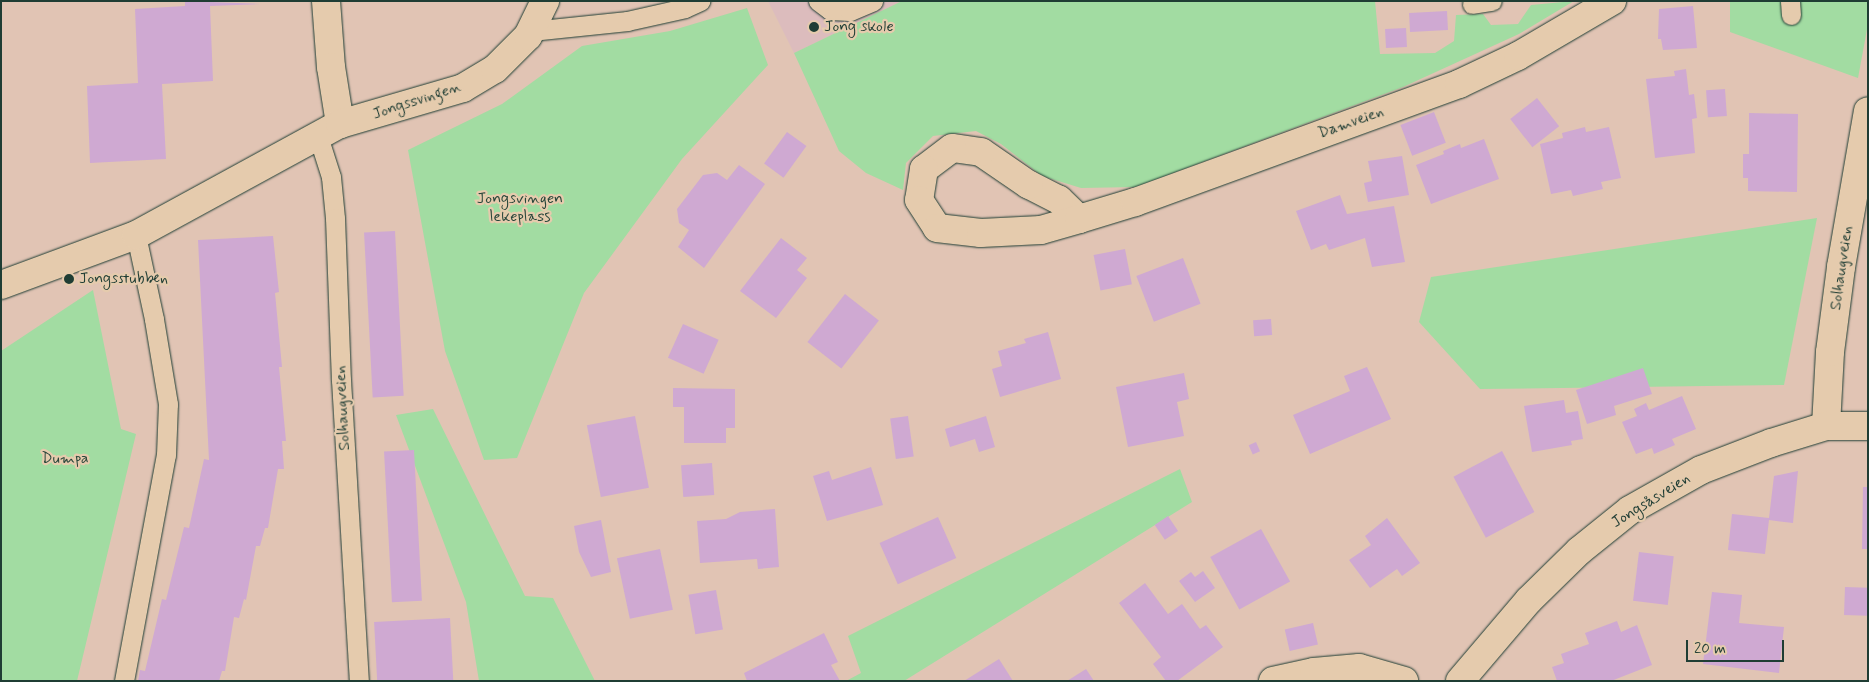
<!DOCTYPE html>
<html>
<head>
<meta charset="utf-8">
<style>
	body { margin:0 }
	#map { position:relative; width:1869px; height:682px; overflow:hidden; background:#e1c4b4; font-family:Mynerve,sans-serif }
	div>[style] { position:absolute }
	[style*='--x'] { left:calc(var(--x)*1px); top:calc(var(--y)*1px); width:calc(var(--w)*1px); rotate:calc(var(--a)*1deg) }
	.built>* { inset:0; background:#dcbcbd }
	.green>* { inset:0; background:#a2dca2 }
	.building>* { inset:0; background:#cfa9d2; transform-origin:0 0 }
	.roads { filter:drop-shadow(0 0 1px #1f3d34) drop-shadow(0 0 1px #1f3d34) }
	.lane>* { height:19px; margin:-9.5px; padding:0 9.5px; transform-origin:9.5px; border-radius:9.5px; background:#e5cbad }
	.street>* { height:28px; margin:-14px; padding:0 14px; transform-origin:14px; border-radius:14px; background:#e5cbad }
	.dots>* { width:14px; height:14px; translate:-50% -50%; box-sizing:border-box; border:2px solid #e5cbad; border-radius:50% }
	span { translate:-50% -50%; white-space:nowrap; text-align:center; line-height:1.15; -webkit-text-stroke:4.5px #e5cbad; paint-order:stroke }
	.poi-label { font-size:16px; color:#1f3d34 }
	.left { translate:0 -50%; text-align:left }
	.street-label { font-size:16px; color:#1f3d34 }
	.park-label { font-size:16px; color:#26453a }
	.frame { position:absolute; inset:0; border:2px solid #1f3d34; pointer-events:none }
	.scale { position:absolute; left:1686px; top:640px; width:98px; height:22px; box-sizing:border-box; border:2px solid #1f3d34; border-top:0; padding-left:6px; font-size:15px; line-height:18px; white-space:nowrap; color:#1f3d34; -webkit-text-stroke:4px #e5cbad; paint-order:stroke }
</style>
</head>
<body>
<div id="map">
	<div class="built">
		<i style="clip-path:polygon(768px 1px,902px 1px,794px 53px)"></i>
	</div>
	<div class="green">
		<i style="clip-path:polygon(902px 1px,1375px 1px,1380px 54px,1435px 53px,1454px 41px,1456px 15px,1483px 14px,1491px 25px,1518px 24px,1531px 5px,1574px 1px,1519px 34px,1403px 87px,1136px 187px,1081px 188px,1042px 176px,1001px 144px,976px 131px,933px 136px,906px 163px,903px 190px,866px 173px,839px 151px,794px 53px)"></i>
		<i style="clip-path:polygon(1730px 1px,1868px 1px,1868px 24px,1858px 78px,1730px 32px)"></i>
		<i style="clip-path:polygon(747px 8px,768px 65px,682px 159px,584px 293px,517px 458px,484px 460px,445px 351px,408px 150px,502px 104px,582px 46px,670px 31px)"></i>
		<i style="clip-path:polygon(1817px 218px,1784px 385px,1480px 389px,1419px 322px,1431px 277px)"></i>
		<i style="clip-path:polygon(93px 290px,121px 429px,136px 434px,77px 681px,1px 681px,1px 351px)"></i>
		<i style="clip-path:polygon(433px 409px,525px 596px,553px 598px,595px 681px,479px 681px,466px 602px,396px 415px)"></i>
		<i style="clip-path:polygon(1180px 469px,1192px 502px,904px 681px,846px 681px,861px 673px,848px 636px)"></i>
	</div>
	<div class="building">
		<i style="clip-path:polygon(185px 1px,260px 4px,210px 6px,213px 81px,162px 84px,166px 159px,90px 163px,87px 86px,138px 83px,135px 9px,185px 6px)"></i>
		<i style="clip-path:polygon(1693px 6px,1697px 48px,1663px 50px,1661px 39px,1658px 39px,1659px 9px)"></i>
		<i style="left:1447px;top:11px;width:19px;height:38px;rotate:87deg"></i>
		<i style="left:1406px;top:28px;width:19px;height:21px;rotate:87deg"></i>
		<i style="clip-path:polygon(1686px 69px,1689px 95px,1694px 94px,1697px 118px,1692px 119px,1695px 153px,1655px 158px,1646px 79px,1675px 76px,1674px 71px)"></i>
		<i style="left:1725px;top:89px;width:27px;height:19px;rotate:86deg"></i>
		<i style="left:1537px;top:98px;width:36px;height:34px;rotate:52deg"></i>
		<i style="left:1434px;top:112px;width:33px;height:36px;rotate:69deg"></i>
		<i style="clip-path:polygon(1749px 113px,1798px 114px,1797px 192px,1748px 191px,1748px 178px,1743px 178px,1743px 154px,1749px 154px)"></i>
		<i style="clip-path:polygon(1585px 127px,1586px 132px,1609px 127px,1621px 178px,1601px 182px,1603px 189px,1573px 196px,1571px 190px,1551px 194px,1540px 144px,1563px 138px,1562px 133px)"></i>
		<i style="left:787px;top:132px;width:24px;height:39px;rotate:36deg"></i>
		<i style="clip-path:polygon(1484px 139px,1499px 179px,1431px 204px,1416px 165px,1444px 154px,1443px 151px,1460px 144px,1461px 148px)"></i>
		<i style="clip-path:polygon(1402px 156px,1409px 195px,1368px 202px,1364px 183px,1372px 181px,1368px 161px)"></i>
		<i style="clip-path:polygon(739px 165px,765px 184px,704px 268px,678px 247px,689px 230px,679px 223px,677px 209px,703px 175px,717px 173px,727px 180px)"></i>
		<i style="clip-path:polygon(1340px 195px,1347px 214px,1394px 206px,1405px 262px,1372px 267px,1365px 238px,1329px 250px,1326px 244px,1311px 250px,1296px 211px)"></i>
		<i style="left:395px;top:231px;width:165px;height:31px;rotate:87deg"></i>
		<i style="clip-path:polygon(273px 236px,279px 292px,275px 293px,282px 367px,279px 367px,286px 441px,282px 441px,284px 469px,278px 469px,268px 528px,265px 528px,260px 546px,256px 546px,246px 600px,244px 599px,239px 618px,234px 617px,225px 671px,222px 671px,219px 681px,138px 681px,140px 670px,145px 671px,162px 599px,166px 600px,184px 527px,189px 528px,204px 459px,209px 460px,198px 240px)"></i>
		<i style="clip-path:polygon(781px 238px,807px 258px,797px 270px,807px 278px,776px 318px,740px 291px)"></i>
		<i style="left:1125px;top:249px;width:36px;height:32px;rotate:79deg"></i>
		<i style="left:1183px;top:258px;width:49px;height:50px;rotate:69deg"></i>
		<i style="left:845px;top:294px;width:43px;height:61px;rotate:38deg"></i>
		<i style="left:1271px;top:319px;width:16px;height:18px;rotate:86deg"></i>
		<i style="left:683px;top:324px;width:39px;height:37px;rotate:24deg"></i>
		<i style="clip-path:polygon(1048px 332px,1061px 379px,1000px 397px,992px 369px,1002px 366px,998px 351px,1026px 343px,1024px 339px)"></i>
		<i style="clip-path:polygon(1367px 367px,1391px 419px,1310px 454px,1293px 415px,1350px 391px,1344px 376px)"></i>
		<i style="clip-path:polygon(1643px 368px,1652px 394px,1614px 406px,1616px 415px,1587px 424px,1576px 390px)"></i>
		<i style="clip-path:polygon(1184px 373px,1189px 399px,1177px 402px,1184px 436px,1128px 447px,1116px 387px)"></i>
		<i style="clip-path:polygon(673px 388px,735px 389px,735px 428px,726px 428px,726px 443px,684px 443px,684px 407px,673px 407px)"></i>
		<i style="clip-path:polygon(1682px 396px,1696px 429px,1672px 439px,1675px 445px,1654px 454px,1652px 448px,1636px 454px,1622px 422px,1637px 416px,1634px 409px,1646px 403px,1649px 410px)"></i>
		<i style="clip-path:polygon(1564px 400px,1566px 413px,1578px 411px,1583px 439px,1571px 441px,1572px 445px,1532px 452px,1524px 406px)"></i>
		<i style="left:635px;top:416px;width:73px;height:49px;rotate:79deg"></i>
		<i style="left:908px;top:416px;width:41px;height:18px;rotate:82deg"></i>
		<i style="clip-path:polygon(986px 416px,995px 447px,979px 452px,975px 439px,950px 447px,945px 429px)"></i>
		<i style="left:1256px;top:442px;width:10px;height:8px;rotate:66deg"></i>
		<i style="left:414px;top:450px;width:151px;height:30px;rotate:87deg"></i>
		<i style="left:1502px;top:451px;width:69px;height:55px;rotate:62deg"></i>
		<i style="left:712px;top:463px;width:32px;height:31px;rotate:86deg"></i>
		<i style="clip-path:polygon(871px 467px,883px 505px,827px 521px,813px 476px,829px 471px,832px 480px)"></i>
		<i style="clip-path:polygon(1798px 471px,1793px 523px,1769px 520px,1765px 554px,1728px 550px,1732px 514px,1769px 518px,1774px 476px)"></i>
		<i style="clip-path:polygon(1863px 487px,1868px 487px,1868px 549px,1862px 549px)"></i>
		<i style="clip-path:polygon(775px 509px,779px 567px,758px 569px,757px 559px,700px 563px,697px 521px,726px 519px,740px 512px)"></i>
		<i style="left:1168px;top:516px;width:18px;height:16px;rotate:56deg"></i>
		<i style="left:938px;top:517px;width:45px;height:64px;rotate:66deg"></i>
		<i style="clip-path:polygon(1387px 518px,1420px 563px,1402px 576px,1397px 569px,1370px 588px,1349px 560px,1371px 545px,1365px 536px)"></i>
		<i style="clip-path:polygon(601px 520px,611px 572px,591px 577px,579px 552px,574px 526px)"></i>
		<i style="left:1261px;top:529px;width:60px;height:58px;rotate:61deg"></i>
		<i style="left:660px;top:549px;width:62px;height:44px;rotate:78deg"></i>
		<i style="left:1639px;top:552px;width:35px;height:49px;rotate:7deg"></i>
		<i style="clip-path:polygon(1203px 571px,1215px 588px,1195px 602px,1179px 581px,1191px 572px,1195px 577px)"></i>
		<i style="clip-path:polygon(1145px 583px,1168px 614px,1182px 604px,1200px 629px,1206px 625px,1223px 647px,1177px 681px,1166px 681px,1153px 664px,1161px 657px,1119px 603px)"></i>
		<i style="left:1845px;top:587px;width:23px;height:28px;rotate:2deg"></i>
		<i style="left:716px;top:590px;width:40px;height:28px;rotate:80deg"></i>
		<i style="clip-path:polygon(1712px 592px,1742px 595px,1739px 623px,1784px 627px,1779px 673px,1703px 664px)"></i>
		<i style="left:450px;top:618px;width:63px;height:76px;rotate:87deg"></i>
		<i style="clip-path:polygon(1617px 621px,1621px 632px,1637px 625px,1652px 665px,1611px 681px,1557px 681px,1552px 667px,1564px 663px,1561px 654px,1589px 644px,1585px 633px)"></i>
		<i style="left:1313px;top:623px;width:22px;height:29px;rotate:77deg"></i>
		<i style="clip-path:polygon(824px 633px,838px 662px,831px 665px,840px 681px,747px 681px,744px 673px)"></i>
		<i style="clip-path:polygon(999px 659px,1013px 681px,964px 681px)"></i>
		<i style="clip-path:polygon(1086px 669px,1094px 681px,1067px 681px)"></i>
	</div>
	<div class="roads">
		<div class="lane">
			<i style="--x:818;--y:1;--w:15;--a:37"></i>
			<i style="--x:830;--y:10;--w:20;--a:3"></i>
			<i style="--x:850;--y:11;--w:25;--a:-23"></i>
			<i style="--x:1790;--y:1;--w:14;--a:86"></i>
			<i style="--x:1472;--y:4;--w:20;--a:-9"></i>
			<i style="--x:531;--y:31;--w:97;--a:-5.9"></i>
			<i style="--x:627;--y:21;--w:59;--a:-12.6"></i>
			<i style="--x:685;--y:8;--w:17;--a:-25"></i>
			<i style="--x:318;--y:136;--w:43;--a:72.4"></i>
			<i style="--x:331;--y:177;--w:41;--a:84.4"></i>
			<i style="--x:335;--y:218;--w:162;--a:87.9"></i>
			<i style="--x:341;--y:380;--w:302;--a:86.6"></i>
			<i style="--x:124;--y:681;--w:230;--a:-79.5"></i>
			<i style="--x:166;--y:455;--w:51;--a:-87.8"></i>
			<i style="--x:168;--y:404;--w:86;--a:-99.4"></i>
			<i style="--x:154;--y:319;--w:86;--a:-102.1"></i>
		</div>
		<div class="street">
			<i style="--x:326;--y:1;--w:66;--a:85.7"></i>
			<i style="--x:331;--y:67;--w:58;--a:81"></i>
			<i style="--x:1079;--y:219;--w:28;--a:-136"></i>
			<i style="--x:1059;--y:200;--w:34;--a:-153"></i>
			<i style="--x:1029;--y:185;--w:58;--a:-145.5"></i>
			<i style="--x:981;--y:152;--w:29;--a:-172"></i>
			<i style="--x:952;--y:148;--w:35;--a:143"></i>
			<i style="--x:924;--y:169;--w:31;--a:99"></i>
			<i style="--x:919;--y:200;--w:33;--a:57"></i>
			<i style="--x:937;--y:228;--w:44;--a:6.5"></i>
			<i style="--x:981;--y:233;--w:60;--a:-2.9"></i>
			<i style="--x:1041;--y:230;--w:40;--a:-16"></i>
			<i style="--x:1079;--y:219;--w:59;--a:-16.9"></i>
			<i style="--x:1135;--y:202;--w:345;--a:-20"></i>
			<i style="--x:1459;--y:84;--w:65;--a:-25.4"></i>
			<i style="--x:1518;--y:56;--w:109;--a:-30.3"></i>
			<i style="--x:1;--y:285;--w:144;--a:-20.3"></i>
			<i style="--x:136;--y:235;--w:232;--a:-28.6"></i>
			<i style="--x:340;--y:124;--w:128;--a:-16.3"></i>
			<i style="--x:463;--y:88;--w:37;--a:-31"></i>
			<i style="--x:495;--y:69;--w:47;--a:-45"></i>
			<i style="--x:528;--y:36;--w:39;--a:-64"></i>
			<i style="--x:1826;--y:426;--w:74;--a:-86.9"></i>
			<i style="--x:1830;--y:352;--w:86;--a:-82.6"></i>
			<i style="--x:1841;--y:267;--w:158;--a:-80.2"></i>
			<i style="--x:1273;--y:681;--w:42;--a:-12.4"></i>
			<i style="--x:1314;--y:672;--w:45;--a:-5.1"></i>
			<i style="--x:1359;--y:668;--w:47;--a:16.1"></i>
			<i style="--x:1460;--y:681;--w:106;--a:-49.6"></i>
			<i style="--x:1529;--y:600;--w:70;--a:-44.4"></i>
			<i style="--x:1579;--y:551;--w:65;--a:-38.8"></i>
			<i style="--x:1630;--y:510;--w:81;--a:-29.4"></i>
			<i style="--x:1701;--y:470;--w:75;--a:-21.1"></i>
			<i style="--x:1771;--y:443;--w:58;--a:-17.2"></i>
			<i style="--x:1826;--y:426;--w:42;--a:0"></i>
		</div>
	</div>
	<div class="dots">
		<i style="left:814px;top:27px;background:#1f3d34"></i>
		<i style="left:69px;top:279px;background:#1f3d34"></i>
	</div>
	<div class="poi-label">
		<span class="left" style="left:824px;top:27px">Jong skole</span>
		<span class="left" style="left:79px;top:279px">Jongsstubben</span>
	</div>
	<div class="street-label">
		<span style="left:417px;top:101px;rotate:-18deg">Jongssvingen</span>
		<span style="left:1351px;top:123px;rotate:-20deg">Damveien</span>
		<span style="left:1842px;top:268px;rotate:-82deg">Solhaugveien</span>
		<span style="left:343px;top:408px;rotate:-93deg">Solhaugveien</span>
		<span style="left:1651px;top:501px;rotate:-32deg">Jongsåsveien</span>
	</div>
	<div class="park-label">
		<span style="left:520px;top:208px">Jongsvingen<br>lekeplass</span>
		<span style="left:65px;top:459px">Dumpa</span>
	</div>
	<div class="frame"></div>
	<div class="scale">20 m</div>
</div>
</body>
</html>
